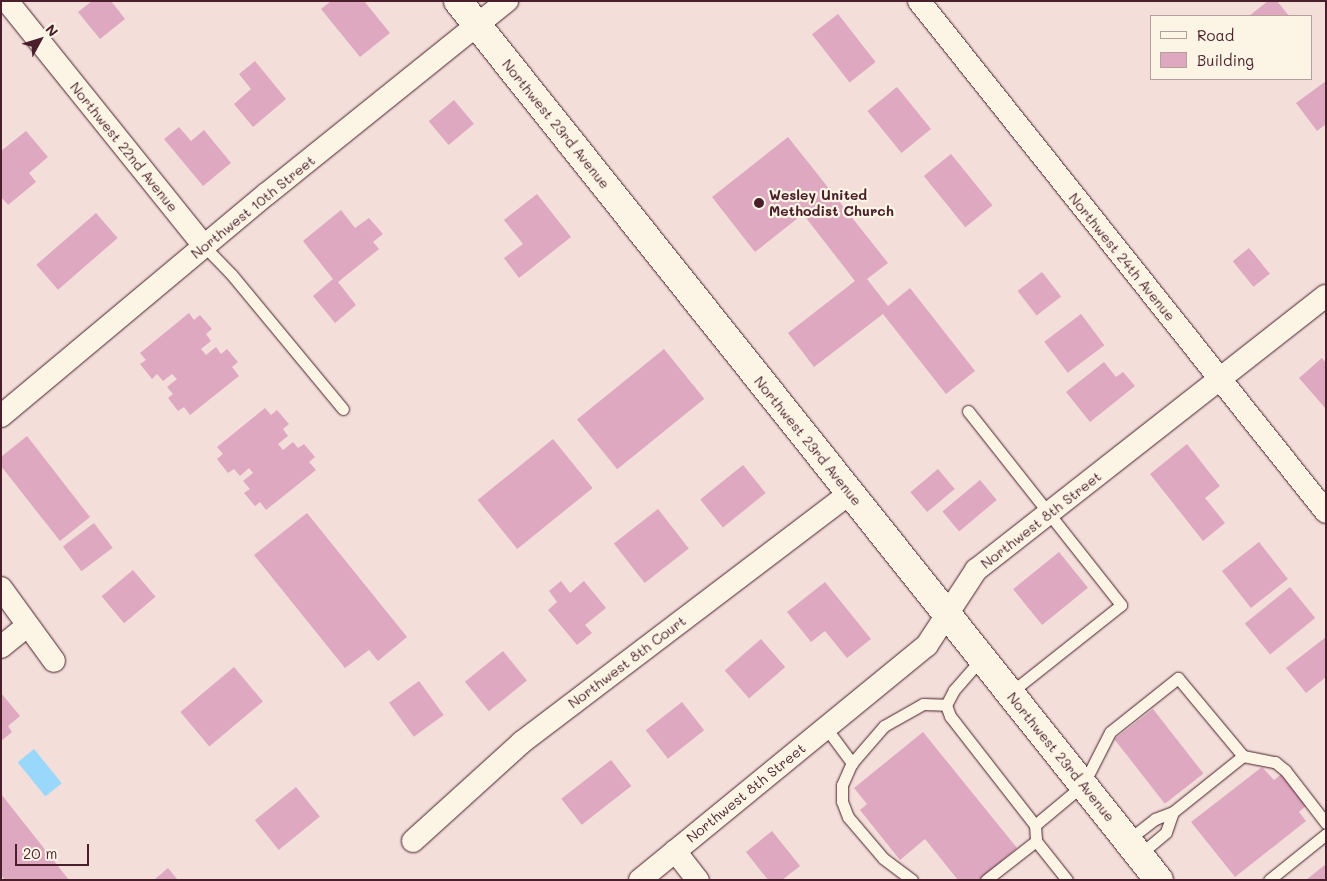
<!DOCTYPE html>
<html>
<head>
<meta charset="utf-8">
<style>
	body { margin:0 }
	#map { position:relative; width:1327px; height:881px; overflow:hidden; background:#f3deda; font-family:Mali,sans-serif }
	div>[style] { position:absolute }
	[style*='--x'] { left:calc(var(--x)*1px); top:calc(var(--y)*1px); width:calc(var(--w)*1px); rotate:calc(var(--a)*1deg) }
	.water>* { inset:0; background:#9ad8fb; transform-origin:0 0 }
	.building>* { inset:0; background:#dea8c1; transform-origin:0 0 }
	.roads { filter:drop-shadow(0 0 1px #4a1f2b) drop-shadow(0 0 1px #4a1f2b) }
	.lane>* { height:11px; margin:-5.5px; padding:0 5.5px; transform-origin:5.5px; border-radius:5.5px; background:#fcf5e5 }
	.street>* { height:22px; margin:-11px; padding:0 11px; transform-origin:11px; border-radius:11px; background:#fcf5e5 }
	.secondary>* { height:28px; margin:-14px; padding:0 14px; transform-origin:14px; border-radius:14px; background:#fcf5e5 }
	.dots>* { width:14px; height:14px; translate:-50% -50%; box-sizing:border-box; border:2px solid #fcf5e5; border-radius:50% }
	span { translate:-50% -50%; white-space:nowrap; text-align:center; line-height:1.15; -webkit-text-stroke:4.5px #fcf5e5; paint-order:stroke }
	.street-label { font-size:14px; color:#4a1f2b }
	.poi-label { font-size:14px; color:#4a1f2b; font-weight:700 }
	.left { translate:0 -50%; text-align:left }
	.frame { position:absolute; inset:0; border:2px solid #4a1f2b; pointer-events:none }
	.legend { position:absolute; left:1150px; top:15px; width:162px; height:65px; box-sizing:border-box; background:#fcf5e5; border:1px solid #b59f9b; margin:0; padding:6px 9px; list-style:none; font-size:15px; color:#4a1f2b }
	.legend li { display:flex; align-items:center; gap:10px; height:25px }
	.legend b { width:25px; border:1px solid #b59f9b }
	.north { position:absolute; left:15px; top:15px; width:50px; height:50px; -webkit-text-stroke:4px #fcf5e5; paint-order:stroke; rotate:51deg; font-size:14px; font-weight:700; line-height:20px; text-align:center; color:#4a1f2b }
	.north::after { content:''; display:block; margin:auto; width:18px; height:22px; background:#4a1f2b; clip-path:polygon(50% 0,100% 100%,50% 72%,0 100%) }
	.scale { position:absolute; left:15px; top:844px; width:74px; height:22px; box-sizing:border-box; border:2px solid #4a1f2b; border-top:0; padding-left:6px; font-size:15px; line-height:18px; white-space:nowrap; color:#4a1f2b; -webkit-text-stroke:4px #fcf5e5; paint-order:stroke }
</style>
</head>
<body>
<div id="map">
	<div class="water">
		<i style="left:34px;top:749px;width:44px;height:21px;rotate:51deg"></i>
	</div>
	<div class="building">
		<i style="clip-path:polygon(92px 1px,111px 1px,125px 19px,100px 39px,78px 12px)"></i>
		<i style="clip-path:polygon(331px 1px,364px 1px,390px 33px,360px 57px,321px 9px)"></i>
		<i style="clip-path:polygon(1268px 1px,1277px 1px,1289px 16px,1249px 16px)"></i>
		<i style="left:838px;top:14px;width:61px;height:33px;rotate:52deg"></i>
		<i style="clip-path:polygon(255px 61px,286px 99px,253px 127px,234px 104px,251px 89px,239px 74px)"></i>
		<i style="clip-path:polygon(1326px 81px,1326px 124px,1317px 131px,1296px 103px)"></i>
		<i style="left:897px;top:87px;width:54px;height:38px;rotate:51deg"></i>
		<i style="left:454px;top:100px;width:31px;height:33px;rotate:50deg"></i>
		<i style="clip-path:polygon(179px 127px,191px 141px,204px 130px,231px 163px,203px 186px,164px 139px)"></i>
		<i style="clip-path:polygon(26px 131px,48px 157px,29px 173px,36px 182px,8px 205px,1px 197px,1px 151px)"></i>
		<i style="clip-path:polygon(788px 137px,888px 263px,867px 279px,888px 306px,910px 288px,975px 371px,946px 394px,883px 314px,814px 367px,788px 333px,855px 281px,803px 214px,755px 252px,712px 197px)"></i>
		<i style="left:951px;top:154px;width:66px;height:35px;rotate:51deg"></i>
		<i style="clip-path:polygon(537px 194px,571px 237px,519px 278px,504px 258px,523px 244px,504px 220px)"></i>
		<i style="clip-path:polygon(341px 210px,355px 228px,369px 218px,383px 234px,373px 242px,379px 249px,338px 282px,356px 305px,335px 323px,313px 296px,333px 279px,303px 241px)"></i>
		<i style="left:96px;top:213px;width:33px;height:79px;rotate:49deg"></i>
		<i style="left:1249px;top:248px;width:33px;height:21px;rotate:51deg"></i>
		<i style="left:1042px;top:272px;width:31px;height:31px;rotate:52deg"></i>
		<i style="clip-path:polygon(189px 313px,194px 320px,200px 315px,212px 329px,206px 334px,211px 341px,201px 349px,206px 355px,216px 347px,221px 354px,227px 349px,238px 362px,232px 367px,239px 376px,190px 415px,184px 407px,178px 411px,168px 398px,173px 394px,167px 387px,177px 379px,172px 374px,163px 381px,157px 374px,152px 379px,140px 364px,146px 360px,140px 353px)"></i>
		<i style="left:1081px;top:314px;width:39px;height:46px;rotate:53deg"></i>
		<i style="left:664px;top:349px;width:64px;height:112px;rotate:51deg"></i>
		<i style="clip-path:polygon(1322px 358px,1326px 363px,1326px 409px,1299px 378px)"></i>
		<i style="clip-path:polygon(1104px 362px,1116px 377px,1123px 372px,1135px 386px,1090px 422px,1066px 392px)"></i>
		<i style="clip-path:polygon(265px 408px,271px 415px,277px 410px,289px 424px,283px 429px,288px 436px,278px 444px,283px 450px,293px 442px,298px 448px,304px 444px,315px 457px,309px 462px,316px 470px,266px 510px,260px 502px,255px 506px,244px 493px,250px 489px,243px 481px,253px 473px,249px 468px,240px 476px,234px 469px,228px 473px,217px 459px,223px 454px,217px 447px)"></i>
		<i style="clip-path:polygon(27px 436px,90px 517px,60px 541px,1px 466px,1px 457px)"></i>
		<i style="left:553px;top:439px;width:63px;height:97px;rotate:51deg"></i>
		<i style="clip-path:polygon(1187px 444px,1220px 486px,1205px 498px,1225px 523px,1203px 541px,1150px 474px)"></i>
		<i style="left:743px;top:465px;width:36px;height:55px;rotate:51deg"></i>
		<i style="left:938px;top:469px;width:26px;height:36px;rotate:50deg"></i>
		<i style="left:980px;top:480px;width:26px;height:49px;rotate:50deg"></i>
		<i style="left:658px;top:509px;width:50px;height:56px;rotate:52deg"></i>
		<i style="clip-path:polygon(307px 513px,407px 637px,378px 661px,369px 650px,345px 668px,254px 555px)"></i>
		<i style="left:94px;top:523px;width:31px;height:39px;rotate:53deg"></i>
		<i style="left:1259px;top:542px;width:47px;height:47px;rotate:52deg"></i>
		<i style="left:1059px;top:552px;width:46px;height:59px;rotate:51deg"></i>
		<i style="left:133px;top:570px;width:35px;height:41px;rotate:50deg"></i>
		<i style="clip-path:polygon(561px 581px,570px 593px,584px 581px,606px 608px,585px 625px,592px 633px,577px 645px,548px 610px,557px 602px,549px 591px)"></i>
		<i style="clip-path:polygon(825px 582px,871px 639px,847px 658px,825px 631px,811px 642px,787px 612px)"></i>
		<i style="left:1290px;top:587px;width:40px;height:58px;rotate:51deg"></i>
		<i style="clip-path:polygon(1326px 637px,1326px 677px,1306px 693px,1286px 668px)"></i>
		<i style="left:761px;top:639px;width:37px;height:48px;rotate:49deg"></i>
		<i style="left:503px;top:651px;width:38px;height:49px;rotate:51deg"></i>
		<i style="left:234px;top:667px;width:45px;height:70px;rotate:50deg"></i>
		<i style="left:419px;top:681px;width:42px;height:37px;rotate:54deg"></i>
		<i style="clip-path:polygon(1px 693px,20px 716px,8px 726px,12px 732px,1px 741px)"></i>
		<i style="left:682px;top:702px;width:36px;height:46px;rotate:52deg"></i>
		<i style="left:1153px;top:709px;width:82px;height:49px;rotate:52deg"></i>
		<i style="clip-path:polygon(923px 732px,1017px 848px,979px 880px,958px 880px,925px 839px,900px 860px,860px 810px,867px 804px,854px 788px)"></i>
		<i style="left:611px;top:760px;width:33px;height:63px;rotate:52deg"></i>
		<i style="clip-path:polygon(1262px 767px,1274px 780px,1284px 772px,1308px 804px,1299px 812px,1306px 821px,1235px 877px,1191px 822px)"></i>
		<i style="left:296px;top:787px;width:38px;height:53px;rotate:51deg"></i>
		<i style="clip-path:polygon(1px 794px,69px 880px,5px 880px,1px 875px)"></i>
		<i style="clip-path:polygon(772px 831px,800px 866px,782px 880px,768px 880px,746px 852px)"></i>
		<i style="clip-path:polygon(1326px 864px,1326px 880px,1306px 880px)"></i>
		<i style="clip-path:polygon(168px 868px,178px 880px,154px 880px)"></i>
	</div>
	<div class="roads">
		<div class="lane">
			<i style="--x:204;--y:246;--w:40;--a:46"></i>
			<i style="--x:232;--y:275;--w:174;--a:50.4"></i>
			<i style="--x:968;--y:411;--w:247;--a:51.7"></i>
			<i style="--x:1121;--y:605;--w:142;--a:141.6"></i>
			<i style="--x:982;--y:658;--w:43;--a:131.2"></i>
			<i style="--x:954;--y:690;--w:17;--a:118"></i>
			<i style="--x:946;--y:705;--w:12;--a:70"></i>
			<i style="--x:950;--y:716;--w:138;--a:52.1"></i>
			<i style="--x:1035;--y:825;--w:62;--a:-39.8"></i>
			<i style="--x:1083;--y:785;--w:59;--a:-63"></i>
			<i style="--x:1110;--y:732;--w:87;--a:-38.5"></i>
			<i style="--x:1178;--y:678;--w:102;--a:50.2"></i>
			<i style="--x:1243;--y:756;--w:33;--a:11"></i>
			<i style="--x:1275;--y:762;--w:13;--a:39"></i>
			<i style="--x:1285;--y:770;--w:67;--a:52.3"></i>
			<i style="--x:826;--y:728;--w:44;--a:53.4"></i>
			<i style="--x:1035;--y:825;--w:16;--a:86"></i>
			<i style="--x:1036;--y:841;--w:50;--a:51.5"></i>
			<i style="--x:1128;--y:840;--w:34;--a:-38"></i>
			<i style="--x:1155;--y:819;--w:19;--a:-21"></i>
			<i style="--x:1173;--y:812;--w:90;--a:-38.7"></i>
			<i style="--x:1139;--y:855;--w:35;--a:-40"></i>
			<i style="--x:1166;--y:832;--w:21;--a:-71"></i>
			<i style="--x:912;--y:880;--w:36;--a:-143"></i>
			<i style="--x:883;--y:858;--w:54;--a:-130.5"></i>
			<i style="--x:848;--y:817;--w:17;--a:-111"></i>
			<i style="--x:842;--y:801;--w:16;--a:-90"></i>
			<i style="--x:842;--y:785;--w:24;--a:-66"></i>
			<i style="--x:852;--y:763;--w:49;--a:-49.1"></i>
			<i style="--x:884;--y:726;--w:45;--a:-29.4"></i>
			<i style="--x:923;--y:704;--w:23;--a:2"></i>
			<i style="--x:986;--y:880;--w:63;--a:-38"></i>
			<i style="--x:1269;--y:880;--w:73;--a:-38.9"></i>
		</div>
		<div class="street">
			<i style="--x:7;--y:1;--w:314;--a:51.2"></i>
			<i style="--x:919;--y:1;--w:653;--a:51.46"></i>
			<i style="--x:1;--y:416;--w:348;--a:-39.9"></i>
			<i style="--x:268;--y:193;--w:307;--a:-38.8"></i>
			<i style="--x:1;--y:588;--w:90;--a:54"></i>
			<i style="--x:1;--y:647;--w:33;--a:-39"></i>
			<i style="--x:413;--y:841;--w:147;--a:-42.2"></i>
			<i style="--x:522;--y:742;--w:412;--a:-37.2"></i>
			<i style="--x:675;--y:851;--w:37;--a:52"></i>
			<i style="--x:640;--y:880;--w:371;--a:-39.3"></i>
			<i style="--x:927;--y:645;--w:90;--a:-56.8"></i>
			<i style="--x:976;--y:570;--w:444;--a:-38.1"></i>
		</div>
		<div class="secondary">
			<i style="--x:458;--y:1;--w:1124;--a:51.43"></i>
		</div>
	</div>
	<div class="dots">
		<i style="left:759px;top:203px;background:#4a1f2b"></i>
	</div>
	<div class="street-label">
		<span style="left:556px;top:124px;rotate:51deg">Northwest 23rd Avenue</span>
		<span style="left:124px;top:147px;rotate:51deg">Northwest 22nd Avenue</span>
		<span style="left:253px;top:207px;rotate:-39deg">Northwest 10th Street</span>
		<span style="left:1122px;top:257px;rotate:51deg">Northwest 24th Avenue</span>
		<span style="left:808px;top:441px;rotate:51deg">Northwest 23rd Avenue</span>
		<span style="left:1041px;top:520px;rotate:-38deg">Northwest 8th Street</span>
		<span style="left:627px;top:662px;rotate:-37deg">Northwest 8th Court</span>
		<span style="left:1061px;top:757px;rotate:51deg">Northwest 23rd Avenue</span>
		<span style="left:746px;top:793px;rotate:-39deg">Northwest 8th Street</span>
	</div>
	<div class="poi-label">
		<span class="left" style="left:769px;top:203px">Wesley United<br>Methodist Church</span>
	</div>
	<div class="frame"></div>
	<ul class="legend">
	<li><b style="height:6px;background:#fcf5e5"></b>Road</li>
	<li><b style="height:14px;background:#dea8c1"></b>Building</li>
	</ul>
	<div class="north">N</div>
	<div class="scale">20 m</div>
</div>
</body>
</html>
